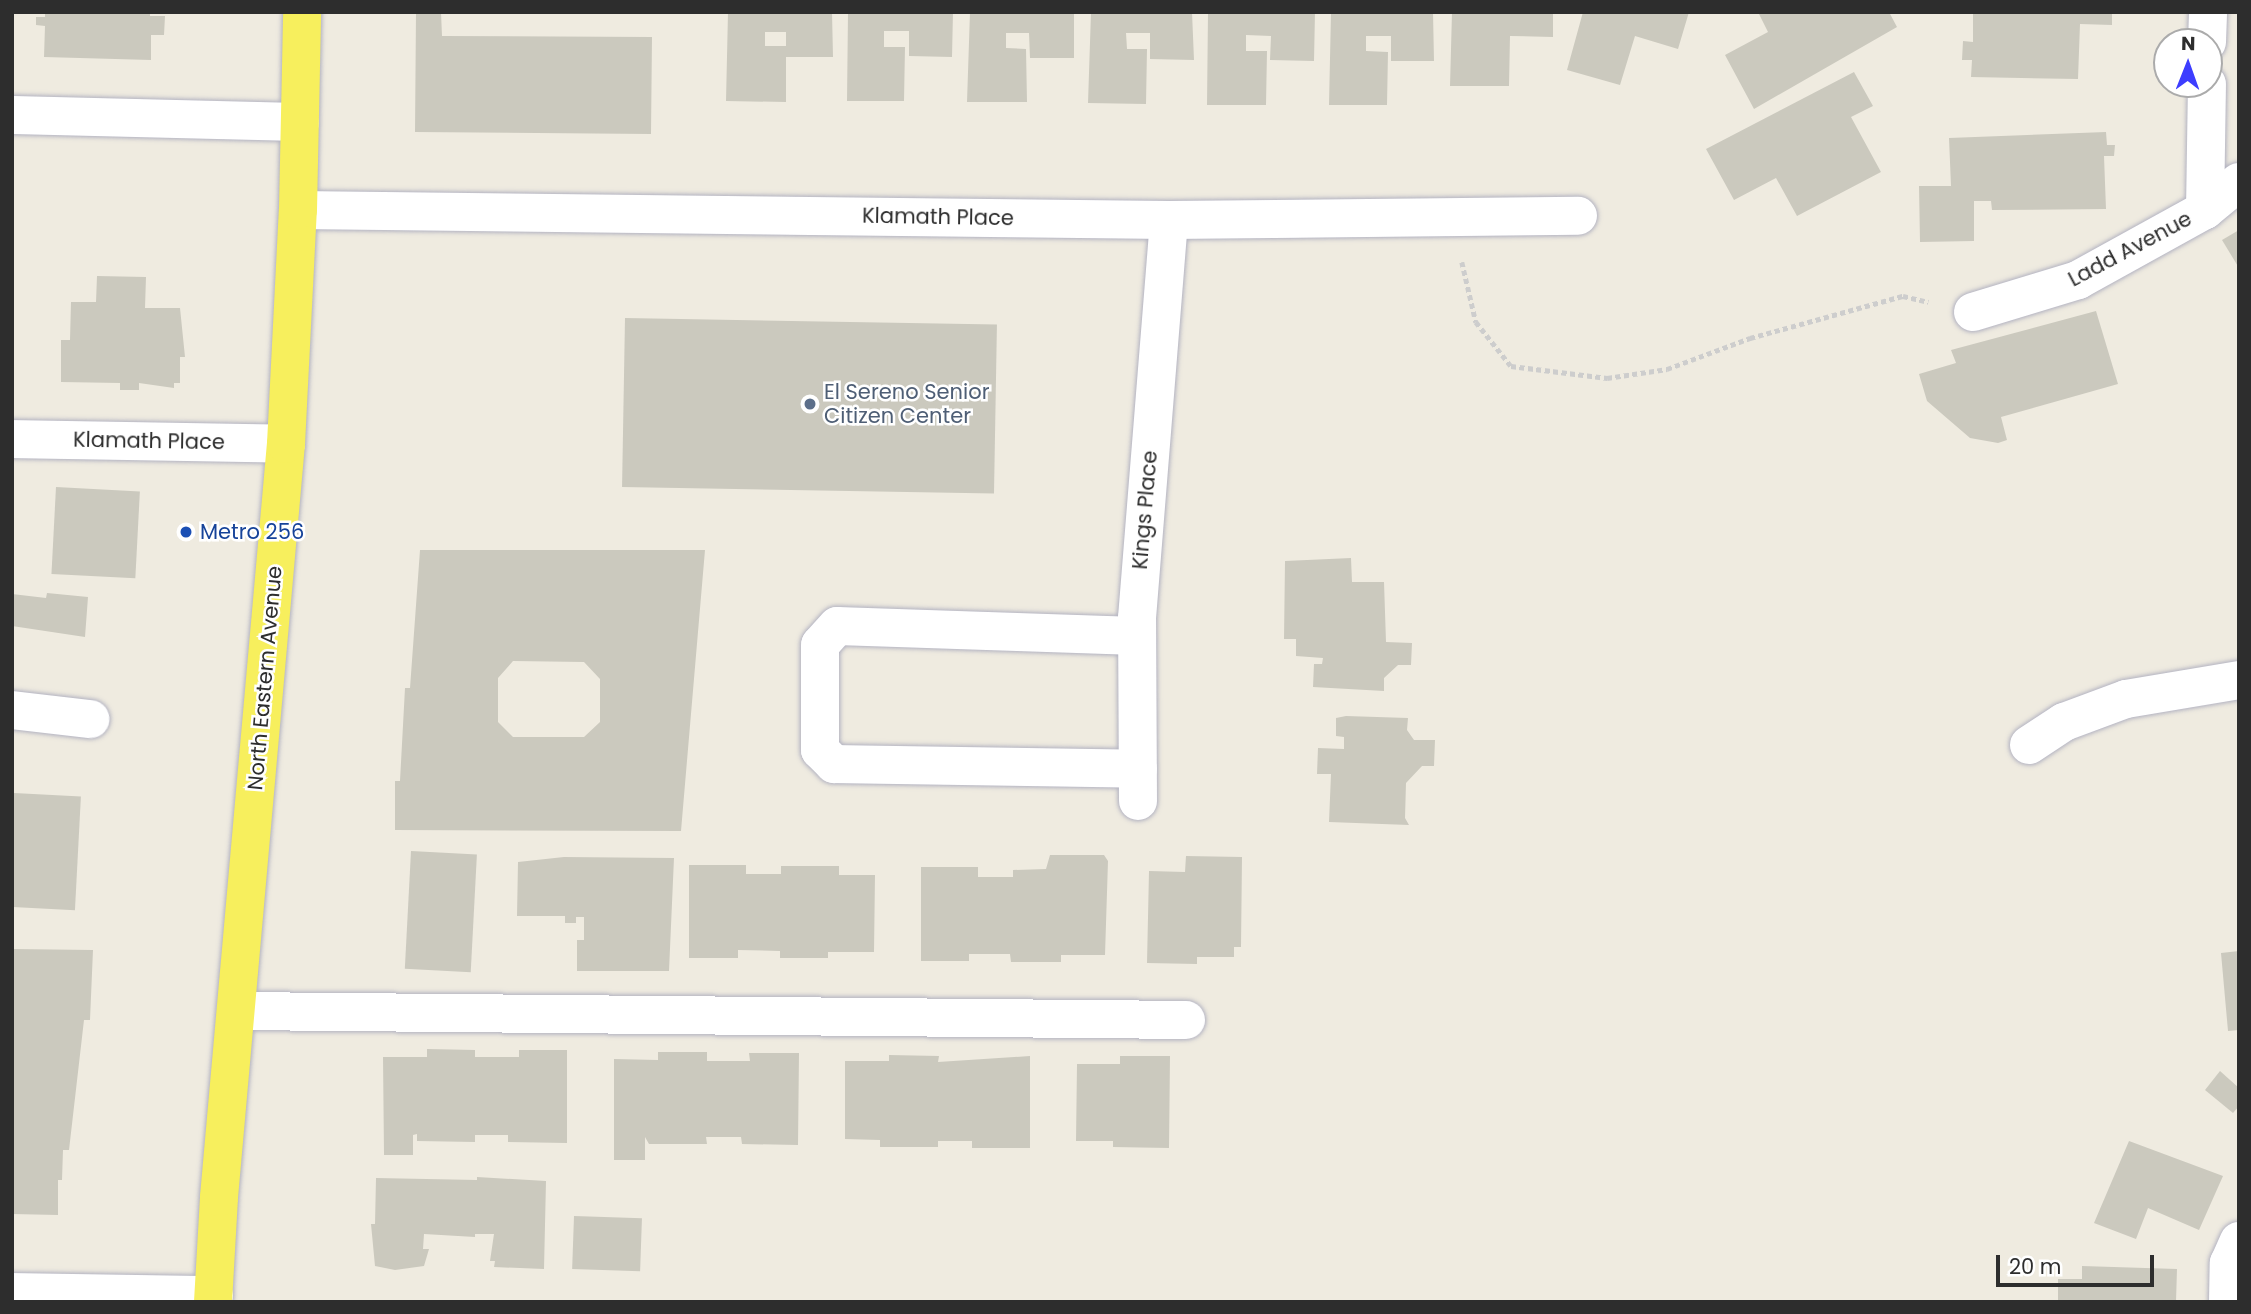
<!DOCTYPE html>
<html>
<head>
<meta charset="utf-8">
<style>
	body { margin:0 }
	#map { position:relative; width:2251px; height:1314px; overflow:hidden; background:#efebe0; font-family:Poppins,sans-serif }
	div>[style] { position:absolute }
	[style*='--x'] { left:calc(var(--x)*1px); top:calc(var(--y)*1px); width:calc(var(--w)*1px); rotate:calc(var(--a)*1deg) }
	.building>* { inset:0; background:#cbc9be; transform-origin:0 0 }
	.path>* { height:4.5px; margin-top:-2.25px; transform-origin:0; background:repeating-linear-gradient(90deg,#cdcdcd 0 5px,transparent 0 8.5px) }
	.roads { filter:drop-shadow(0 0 2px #b3b3c1) drop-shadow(0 0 2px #b3b3c1) }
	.minor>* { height:38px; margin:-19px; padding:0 19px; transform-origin:19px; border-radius:19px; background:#fff }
	.major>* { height:38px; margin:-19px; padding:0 19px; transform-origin:19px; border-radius:19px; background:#f7ef5d }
	.dots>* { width:19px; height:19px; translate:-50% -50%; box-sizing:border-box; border:4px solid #fff; border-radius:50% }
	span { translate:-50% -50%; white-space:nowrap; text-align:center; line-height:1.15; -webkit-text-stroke:5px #fff; paint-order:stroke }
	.street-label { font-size:21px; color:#2d2d2d }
	.service-label { font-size:21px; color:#4e5e75 }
	.left { translate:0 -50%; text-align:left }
	.transit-label { font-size:21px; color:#164399 }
	.frame { position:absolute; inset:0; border:14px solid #2d2d2d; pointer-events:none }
	.north { position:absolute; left:2153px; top:28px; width:70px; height:70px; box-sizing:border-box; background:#fff; border:2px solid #ababab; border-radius:50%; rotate:1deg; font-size:19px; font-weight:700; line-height:28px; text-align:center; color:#2d2d2d }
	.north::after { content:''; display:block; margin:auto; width:24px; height:32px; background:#3d3dff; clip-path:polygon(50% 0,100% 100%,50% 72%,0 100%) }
	.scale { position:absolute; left:1996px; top:1255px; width:158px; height:32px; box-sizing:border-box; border:4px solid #2d2d2d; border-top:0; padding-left:9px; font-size:21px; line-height:24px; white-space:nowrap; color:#2d2d2d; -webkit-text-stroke:5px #fff; paint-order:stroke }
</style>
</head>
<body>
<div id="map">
	<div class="building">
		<i style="clip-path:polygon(45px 12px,150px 12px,150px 16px,165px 16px,164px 35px,151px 35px,151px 60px,44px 57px,45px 26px,36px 25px,36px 17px,45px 17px)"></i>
		<i style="clip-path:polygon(416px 12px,441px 12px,442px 36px,652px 37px,651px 134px,415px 132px)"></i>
		<i style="clip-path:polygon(evenodd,728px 12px,832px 12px,833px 57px,786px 57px,786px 102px,726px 101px,728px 12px,765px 32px,786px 32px,786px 46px,765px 46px,765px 32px)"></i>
		<i style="clip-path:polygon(848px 12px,953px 12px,952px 57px,909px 56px,909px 31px,884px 31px,884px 47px,905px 47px,904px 101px,847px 101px)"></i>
		<i style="clip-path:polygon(970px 12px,1074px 12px,1074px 58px,1030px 58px,1029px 33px,1006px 33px,1006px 48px,1026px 49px,1027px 102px,967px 102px)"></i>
		<i style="clip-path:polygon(1091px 12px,1192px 12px,1194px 60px,1150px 59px,1150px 33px,1126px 33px,1127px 49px,1147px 49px,1146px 104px,1088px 103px)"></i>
		<i style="clip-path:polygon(1208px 12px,1315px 12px,1314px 61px,1270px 60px,1271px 36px,1246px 35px,1246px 51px,1267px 51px,1266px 105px,1207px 105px)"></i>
		<i style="clip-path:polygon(1331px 12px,1433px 12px,1434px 61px,1391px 61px,1391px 36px,1366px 36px,1366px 51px,1388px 52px,1387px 105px,1329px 105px)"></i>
		<i style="clip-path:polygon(1452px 12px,1553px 12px,1553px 37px,1510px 36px,1509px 86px,1450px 86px)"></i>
		<i style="clip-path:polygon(1583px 12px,1689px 12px,1678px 49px,1635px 36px,1620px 85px,1567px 70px)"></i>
		<i style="clip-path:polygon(1758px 12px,1889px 12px,1897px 27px,1754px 109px,1725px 55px,1768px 32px)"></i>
		<i style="clip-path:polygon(1973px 12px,2112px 12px,2112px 25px,2080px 24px,2078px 79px,1971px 77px,1972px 60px,1962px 60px,1963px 41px,1973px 42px)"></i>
		<i style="clip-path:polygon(1854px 72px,1873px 106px,1851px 117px,1881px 172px,1797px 216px,1776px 178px,1734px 200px,1706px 149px)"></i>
		<i style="clip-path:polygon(2106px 132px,2107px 145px,2115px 145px,2114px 156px,2104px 156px,2106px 209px,1992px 210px,1991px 201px,1974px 201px,1974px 241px,1920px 242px,1919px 186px,1951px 186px,1949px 138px)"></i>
		<i style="clip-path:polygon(2239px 230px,2239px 268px,2222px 240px)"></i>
		<i style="clip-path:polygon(97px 276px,146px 277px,145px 308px,180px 308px,185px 357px,180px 357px,180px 383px,174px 383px,174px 388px,139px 383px,139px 390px,120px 390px,120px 383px,61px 382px,61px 340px,70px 340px,71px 302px,96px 302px)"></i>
		<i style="clip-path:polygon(2096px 311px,2118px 384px,2001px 417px,2007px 440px,1998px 443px,1970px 438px,1927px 401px,1919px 374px,1956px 363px,1951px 350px)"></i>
		<i style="left:625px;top:318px;width:372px;height:169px;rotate:1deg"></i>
		<i style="left:56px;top:487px;width:84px;height:87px;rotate:3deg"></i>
		<i style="clip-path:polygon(evenodd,420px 550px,705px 550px,681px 831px,395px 830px,395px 781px,400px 781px,405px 688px,410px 688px,420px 550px,513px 661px,584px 662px,600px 679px,600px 722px,584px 737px,513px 737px,498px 722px,498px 678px,513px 661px)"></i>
		<i style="clip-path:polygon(1351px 558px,1352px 582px,1384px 582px,1386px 642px,1412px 643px,1411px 665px,1398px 665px,1384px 678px,1384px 691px,1313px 687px,1314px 664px,1322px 664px,1323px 658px,1296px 656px,1296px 639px,1284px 639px,1285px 561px)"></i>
		<i style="clip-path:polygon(47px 593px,88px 597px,85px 637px,12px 626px,12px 594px,46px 598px)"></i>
		<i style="clip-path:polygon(1346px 716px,1408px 718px,1407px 730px,1414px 740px,1435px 740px,1434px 766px,1422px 766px,1406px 783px,1405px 818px,1409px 825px,1329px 822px,1331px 774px,1317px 774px,1318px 748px,1344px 749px,1344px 737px,1336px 736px,1336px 718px)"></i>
		<i style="left:14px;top:793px;width:67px;height:114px;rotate:3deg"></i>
		<i style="left:411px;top:851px;width:66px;height:118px;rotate:3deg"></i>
		<i style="clip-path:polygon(1050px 855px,1104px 855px,1108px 861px,1105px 955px,1061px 955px,1061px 962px,1011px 962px,1010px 954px,969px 954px,969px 961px,921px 961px,921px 867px,978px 867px,978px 877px,1013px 877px,1013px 870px,1046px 869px)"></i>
		<i style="clip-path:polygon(1186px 856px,1242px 857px,1241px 947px,1234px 947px,1234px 957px,1197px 957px,1197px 964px,1147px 963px,1149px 871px,1185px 872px)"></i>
		<i style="clip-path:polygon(564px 857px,674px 858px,669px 971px,577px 971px,577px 940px,584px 940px,584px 917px,576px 917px,576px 923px,565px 923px,565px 916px,517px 916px,518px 862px)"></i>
		<i style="clip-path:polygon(689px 865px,746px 865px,746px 874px,781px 874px,781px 866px,839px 866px,839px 875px,875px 875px,874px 952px,828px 952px,828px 958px,780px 958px,780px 951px,738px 950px,738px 958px,689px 958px)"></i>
		<i style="clip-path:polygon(12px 949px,93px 950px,90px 1020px,84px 1020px,69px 1150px,63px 1150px,62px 1180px,58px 1180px,58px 1215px,12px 1214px)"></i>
		<i style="clip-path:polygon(2239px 951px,2239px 1030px,2228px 1031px,2221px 953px)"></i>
		<i style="clip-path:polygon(427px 1049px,475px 1050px,475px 1057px,519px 1057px,519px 1050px,567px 1050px,567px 1143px,508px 1142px,508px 1135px,475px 1135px,475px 1142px,417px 1141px,417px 1134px,413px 1135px,413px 1155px,384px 1155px,383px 1057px,427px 1057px)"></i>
		<i style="clip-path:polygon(658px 1052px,707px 1052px,707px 1061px,750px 1061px,749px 1053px,799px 1053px,798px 1145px,742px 1144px,741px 1137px,706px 1137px,707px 1144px,649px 1144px,645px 1137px,645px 1160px,614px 1160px,614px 1059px,658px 1060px)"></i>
		<i style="clip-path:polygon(889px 1055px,939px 1056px,938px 1062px,1030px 1056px,1030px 1148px,972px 1148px,972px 1141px,938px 1141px,938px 1147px,880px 1147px,880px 1140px,845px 1139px,845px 1061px,889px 1061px)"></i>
		<i style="clip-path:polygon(1120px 1056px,1170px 1056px,1169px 1148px,1113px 1147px,1113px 1141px,1076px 1141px,1077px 1064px,1120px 1064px)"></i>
		<i style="clip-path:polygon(2220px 1071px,2239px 1088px,2239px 1106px,2233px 1113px,2205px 1090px)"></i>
		<i style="clip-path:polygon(2129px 1141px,2223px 1176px,2199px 1230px,2148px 1208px,2136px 1239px,2094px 1223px)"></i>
		<i style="clip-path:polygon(477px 1177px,546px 1181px,544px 1269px,494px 1267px,495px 1261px,490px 1261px,494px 1234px,475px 1234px,475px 1237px,424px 1234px,423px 1249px,429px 1249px,424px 1266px,395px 1270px,375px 1266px,371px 1224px,375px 1224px,376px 1178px,477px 1180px)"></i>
		<i style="left:574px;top:1216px;width:68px;height:53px;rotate:2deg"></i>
		<i style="clip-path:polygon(2082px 1266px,2177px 1269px,2176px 1302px,2058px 1302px,2058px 1279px,2082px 1279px)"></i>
	</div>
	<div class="path">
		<i style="--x:1462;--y:262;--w:62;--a:76.9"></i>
		<i style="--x:1476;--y:322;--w:56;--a:51.5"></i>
		<i style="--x:1511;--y:366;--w:97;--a:7.1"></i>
		<i style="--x:1607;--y:378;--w:61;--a:-8.5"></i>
		<i style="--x:1667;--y:369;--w:89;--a:-20.5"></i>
		<i style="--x:1750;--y:338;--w:159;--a:-15.4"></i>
		<i style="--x:1903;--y:296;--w:26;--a:13"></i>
	</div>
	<div class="roads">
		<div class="minor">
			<i style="--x:2207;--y:42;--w:30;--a:-88"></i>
			<i style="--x:12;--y:115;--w:288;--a:1.4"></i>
			<i style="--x:298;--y:210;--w:871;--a:0.66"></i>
			<i style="--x:1169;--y:220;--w:409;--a:-0.6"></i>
			<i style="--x:2205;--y:210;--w:126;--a:-89.1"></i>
			<i style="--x:1973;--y:312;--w:110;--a:-16.9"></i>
			<i style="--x:2078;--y:280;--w:145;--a:-28.9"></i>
			<i style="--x:2205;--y:210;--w:44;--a:-39.5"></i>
			<i style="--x:12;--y:439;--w:274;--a:1"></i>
			<i style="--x:1137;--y:636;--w:300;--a:-178.1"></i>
			<i style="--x:837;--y:626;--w:25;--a:132"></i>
			<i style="--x:820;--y:645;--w:105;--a:90"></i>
			<i style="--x:820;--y:750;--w:20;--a:45"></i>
			<i style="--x:834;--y:764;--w:304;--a:0.9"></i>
			<i style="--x:12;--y:710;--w:79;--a:6.6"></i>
			<i style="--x:2029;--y:745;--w:42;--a:-33.3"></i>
			<i style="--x:2064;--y:722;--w:66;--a:-20.4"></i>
			<i style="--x:2126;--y:699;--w:115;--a:-9.5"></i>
			<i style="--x:1138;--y:801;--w:183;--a:-90.3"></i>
			<i style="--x:1137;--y:618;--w:399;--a:-85.4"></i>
			<i style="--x:236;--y:1011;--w:950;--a:0.54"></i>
			<i style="--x:12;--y:1292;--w:202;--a:0.9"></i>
			<i style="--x:2228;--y:1302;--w:39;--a:-89"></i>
			<i style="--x:2229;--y:1263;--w:24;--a:-66"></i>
		</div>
		<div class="major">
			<i style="--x:213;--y:1302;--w:105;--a:-86.7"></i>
			<i style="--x:219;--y:1197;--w:756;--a:-84.92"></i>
			<i style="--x:286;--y:444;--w:234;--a:-87.1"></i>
			<i style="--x:298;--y:210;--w:198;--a:-88.8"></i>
		</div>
	</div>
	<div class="dots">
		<i style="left:810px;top:404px;background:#5c6f8a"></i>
		<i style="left:186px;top:532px;background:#1a4fb4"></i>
	</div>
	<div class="street-label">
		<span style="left:938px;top:217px;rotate:1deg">Klamath Place</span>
		<span style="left:2130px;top:249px;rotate:-28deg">Ladd Avenue</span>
		<span style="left:149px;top:441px;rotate:1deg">Klamath Place</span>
		<span style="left:1145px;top:510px;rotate:-85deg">Kings Place</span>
		<span style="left:265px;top:678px;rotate:-85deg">North Eastern Avenue</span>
	</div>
	<div class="service-label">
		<span class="left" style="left:824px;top:404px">El Sereno Senior<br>Citizen Center</span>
	</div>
	<div class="transit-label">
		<span class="left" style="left:200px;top:532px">Metro 256</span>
	</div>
	<div class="frame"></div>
	<div class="north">N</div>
	<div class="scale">20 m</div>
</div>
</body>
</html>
